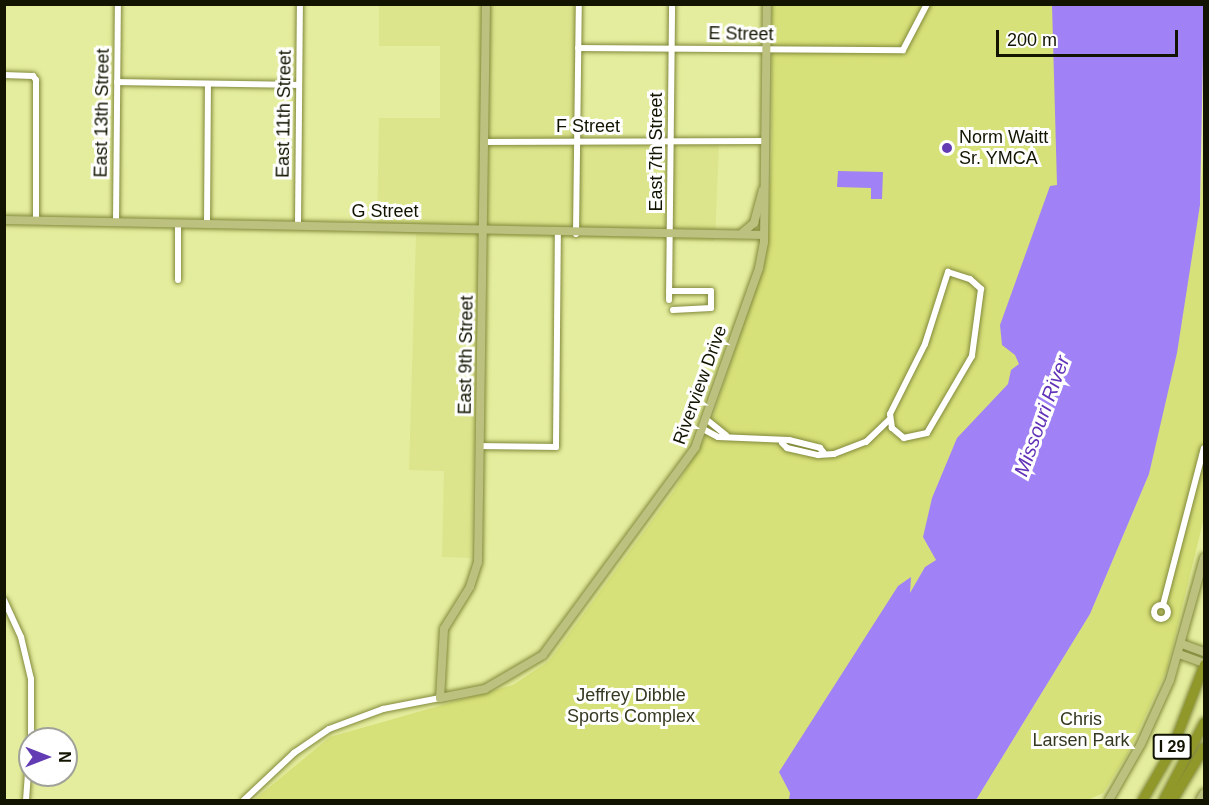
<!DOCTYPE html>
<html>
<head>
<meta charset="utf-8">
<style>
	body { margin:0 }
	#map { position:relative; width:1209px; height:805px; overflow:hidden; background:#e4ed9d; font-family:Helvetica,sans-serif }
	div>[style] { position:absolute }
	[style*='--x'] { left:calc(var(--x)*1px); top:calc(var(--y)*1px); width:calc(var(--w)*1px); rotate:calc(var(--a)*1deg) }
	.built>* { inset:0; background:#dce58c }
	.green>* { inset:0; background:#d7e179 }
	.water>* { inset:0; background:#a082f6 }
	.roads { filter:drop-shadow(0 0 2px #82893b) drop-shadow(0 0 2px #82893b) }
	.minor>* { height:6px; margin:-3px; padding:0 3px; transform-origin:3px; border-radius:3px; background:#fff }
	.minor>.ring { margin:-3px; padding:0; box-sizing:content-box; background:none; border:6px solid #fff; border-radius:50% }
	.major>* { height:8px; margin:-4px; padding:0 4px; transform-origin:4px; border-radius:4px; background:#bcc17f }
	.highway>* { height:9px; margin:-4.5px; padding:0 4.5px; transform-origin:4.5px; border-radius:4.5px; background:#90982a }
	.dots>* { width:16px; height:16px; translate:-50% -50%; box-sizing:border-box; border:3px solid #fff; border-radius:50% }
	span { translate:-50% -50%; white-space:nowrap; text-align:center; line-height:1.15; -webkit-text-stroke:6px #fff; paint-order:stroke }
	.shield-label span { padding:2px 4px; background:#fff; border:2px solid; border-radius:4px; -webkit-text-stroke-width:0 }
	.shield-label { font-size:16px; color:#121400; font-weight:700 }
	.street-label { font-size:18px; color:#121400 }
	.poi-label { font-size:18px; color:#121400 }
	.left { translate:0 -50%; text-align:left }
	.park-label { font-size:18px; color:#363921 }
	.water-label { font-size:20px; color:#6131b8; font-style:italic }
	.frame { position:absolute; inset:0; border:6px solid #121400; pointer-events:none }
	.north { position:absolute; left:18px; top:727px; width:60px; height:60px; box-sizing:border-box; background:#fff; border:2px solid #a0a199; border-radius:50%; rotate:90deg; font-size:16px; font-weight:700; line-height:24px; text-align:center; color:#121400 }
	.north::after { content:''; display:block; margin:auto; width:21px; height:27px; background:#633bb3; clip-path:polygon(50% 0,100% 100%,50% 72%,0 100%) }
	.scale { position:absolute; left:996px; top:30px; width:182px; height:27px; box-sizing:border-box; border:3px solid #121400; border-top:0; padding-left:8px; font-size:18px; line-height:21px; white-space:nowrap; color:#121400; -webkit-text-stroke:4px #fff; paint-order:stroke }
</style>
</head>
<body>
<div id="map">
	<div class="built">
		<i style="clip-path:polygon(379px 5px,581px 5px,579px 143px,719px 144px,715px 241px,480px 236px,471px 558px,442px 557px,444px 471px,409px 470px,416px 234px,377px 232px,379px 118px,440px 118px,440px 46px,379px 46px)"></i>
	</div>
	<div class="green">
		<i style="clip-path:polygon(772px 5px,1058px 5px,1086px 152px,978px 532px,796px 800px,254px 800px,330px 737px,513px 685px,549px 661px,673px 492px,707px 434px,762px 270px,768px 231px,772px 144px)"></i>
		<i style="clip-path:polygon(1204px 138px,1204px 518px,1167px 669px,1128px 753px,1103px 793px,1088px 800px,976px 800px,1090px 614px,1149px 474px,1200px 205px)"></i>
	</div>
	<div class="water">
		<i style="clip-path:polygon(1052px 5px,1204px 5px,1200px 205px,1177px 353px,1149px 474px,1090px 614px,976px 800px,789px 800px,790px 793px,779px 772px,898px 586px,911px 577px,910px 593px,925px 567px,936px 560px,923px 537px,932px 498px,957px 438px,1008px 384px,1011px 370px,1019px 364px,1015px 355px,1002px 345px,1000px 325px,1050px 186px,1057px 185px)"></i>
		<i style="clip-path:polygon(838px 171px,883px 172px,882px 199px,871px 199px,871px 188px,837px 187px)"></i>
	</div>
	<div class="roads">
		<div class="minor">
			<i style="--x:578;--y:48;--w:325;--a:0.4"></i>
			<i style="--x:903;--y:50;--w:52;--a:-62.4"></i>
			<i style="--x:4;--y:75;--w:29;--a:2"></i>
			<i style="--x:33;--y:76;--w:5;--a:53"></i>
			<i style="--x:36;--y:80;--w:141;--a:90"></i>
			<i style="--x:117;--y:82;--w:182;--a:0.9"></i>
			<i style="--x:484;--y:142;--w:281;--a:-0.2"></i>
			<i style="--x:116;--y:222;--w:218;--a:-89.5"></i>
			<i style="--x:207;--y:223;--w:139;--a:-89.6"></i>
			<i style="--x:298;--y:224;--w:220;--a:-89.5"></i>
			<i style="--x:576;--y:234;--w:230;--a:-89.3"></i>
			<i style="--x:948;--y:272;--w:23;--a:18"></i>
			<i style="--x:970;--y:279;--w:15;--a:42"></i>
			<i style="--x:981;--y:289;--w:68;--a:97.7"></i>
			<i style="--x:972;--y:356;--w:89;--a:120.3"></i>
			<i style="--x:927;--y:433;--w:24;--a:168"></i>
			<i style="--x:904;--y:438;--w:16;--a:-140"></i>
			<i style="--x:892;--y:428;--w:14;--a:-98"></i>
			<i style="--x:890;--y:414;--w:78;--a:-63.4"></i>
			<i style="--x:925;--y:344;--w:76;--a:-72.3"></i>
			<i style="--x:178;--y:280;--w:57;--a:-90"></i>
			<i style="--x:669;--y:291;--w:42;--a:0"></i>
			<i style="--x:711;--y:291;--w:17;--a:90"></i>
			<i style="--x:711;--y:308;--w:38;--a:177"></i>
			<i style="--x:669;--y:300;--w:296;--a:-89.4"></i>
			<i style="--x:706;--y:419;--w:26;--a:39"></i>
			<i style="--x:703;--y:429;--w:17;--a:28"></i>
			<i style="--x:718;--y:437;--w:71;--a:2.4"></i>
			<i style="--x:789;--y:440;--w:32;--a:14"></i>
			<i style="--x:820;--y:448;--w:6;--a:51"></i>
			<i style="--x:782;--y:443;--w:7;--a:45"></i>
			<i style="--x:787;--y:448;--w:32;--a:13"></i>
			<i style="--x:818;--y:455;--w:16;--a:-4"></i>
			<i style="--x:834;--y:454;--w:34;--a:-21"></i>
			<i style="--x:866;--y:442;--w:33;--a:-44"></i>
			<i style="--x:480;--y:446;--w:76;--a:0.8"></i>
			<i style="--x:556;--y:447;--w:213;--a:-89.5"></i>
			<i style="--x:4;--y:600;--w:41;--a:65.3"></i>
			<i style="--x:21;--y:637;--w:43;--a:76.6"></i>
			<i style="--x:31;--y:679;--w:60;--a:90"></i>
			<i style="--x:1163;--y:605;--w:162;--a:-75.4"></i>
			<i class="ring" style="left:1154px;top:605px;width:8px;height:8px"></i>
			<i style="--x:26;--y:800;--w:54;--a:-85.8"></i>
			<i style="--x:244;--y:800;--w:69;--a:-43.2"></i>
			<i style="--x:294;--y:753;--w:42;--a:-34.4"></i>
			<i style="--x:329;--y:729;--w:58;--a:-20.3"></i>
			<i style="--x:383;--y:709;--w:58;--a:-10.9"></i>
		</div>
		<div class="major">
			<i style="--x:486;--y:4;--w:558;--a:90.82"></i>
			<i style="--x:478;--y:562;--w:26;--a:108"></i>
			<i style="--x:470;--y:587;--w:49;--a:121.8"></i>
			<i style="--x:444;--y:629;--w:69;--a:93.3"></i>
			<i style="--x:440;--y:698;--w:46;--a:-11.3"></i>
			<i style="--x:485;--y:689;--w:67;--a:-30.4"></i>
			<i style="--x:543;--y:655;--w:257;--a:-53.7"></i>
			<i style="--x:695;--y:448;--w:191;--a:-70.4"></i>
			<i style="--x:759;--y:268;--w:26;--a:-79"></i>
			<i style="--x:764;--y:242;--w:238;--a:-89.3"></i>
			<i style="--x:4;--y:220;--w:760;--a:1.13"></i>
			<i style="--x:742;--y:233;--w:16;--a:-40"></i>
			<i style="--x:754;--y:223;--w:34;--a:-75"></i>
			<i style="--x:1182;--y:644;--w:23;--a:20"></i>
			<i style="--x:1179;--y:654;--w:27;--a:20"></i>
			<i style="--x:1109;--y:800;--w:64;--a:-60.3"></i>
			<i style="--x:1141;--y:744;--w:70;--a:-65.6"></i>
			<i style="--x:1170;--y:680;--w:127;--a:-74.4"></i>
			<i style="--x:1200;--y:800;--w:8;--a:-60"></i>
		</div>
		<div class="highway">
			<i style="--x:1142;--y:800;--w:58;--a:-59.9"></i>
			<i style="--x:1171;--y:750;--w:92;--a:-69"></i>
			<i style="--x:1163;--y:800;--w:88;--a:-62.3"></i>
			<i style="--x:1172;--y:800;--w:62;--a:-58.9"></i>
		</div>
	</div>
	<div class="dots">
		<i style="left:947px;top:148px;background:#633bb3"></i>
	</div>
	<div class="shield-label">
		<span style="left:1172px;top:747px">I 29</span>
	</div>
	<div class="street-label">
		<span style="left:741px;top:34px;rotate:1deg">E Street</span>
		<span style="left:102px;top:113px;rotate:-89deg">East 13th Street</span>
		<span style="left:284px;top:114px;rotate:-89deg">East 11th Street</span>
		<span style="left:588px;top:126px">F Street</span>
		<span style="left:656px;top:152px;rotate:-90deg">East 7th Street</span>
		<span style="left:385px;top:211px">G Street</span>
		<span style="left:466px;top:355px;rotate:-89deg">East 9th Street</span>
		<span style="left:700px;top:385px;rotate:-70deg">Riverview Drive</span>
	</div>
	<div class="poi-label">
		<span class="left" style="left:959px;top:148px">Norm Waitt<br>Sr. YMCA</span>
	</div>
	<div class="park-label">
		<span style="left:631px;top:706px">Jeffrey Dibble<br>Sports Complex</span>
		<span style="left:1081px;top:730px">Chris<br>Larsen Park</span>
	</div>
	<div class="water-label">
		<span style="left:1042px;top:416px;rotate:-70deg">Missouri River</span>
	</div>
	<div class="frame"></div>
	<div class="north">N</div>
	<div class="scale">200 m</div>
</div>
</body>
</html>
